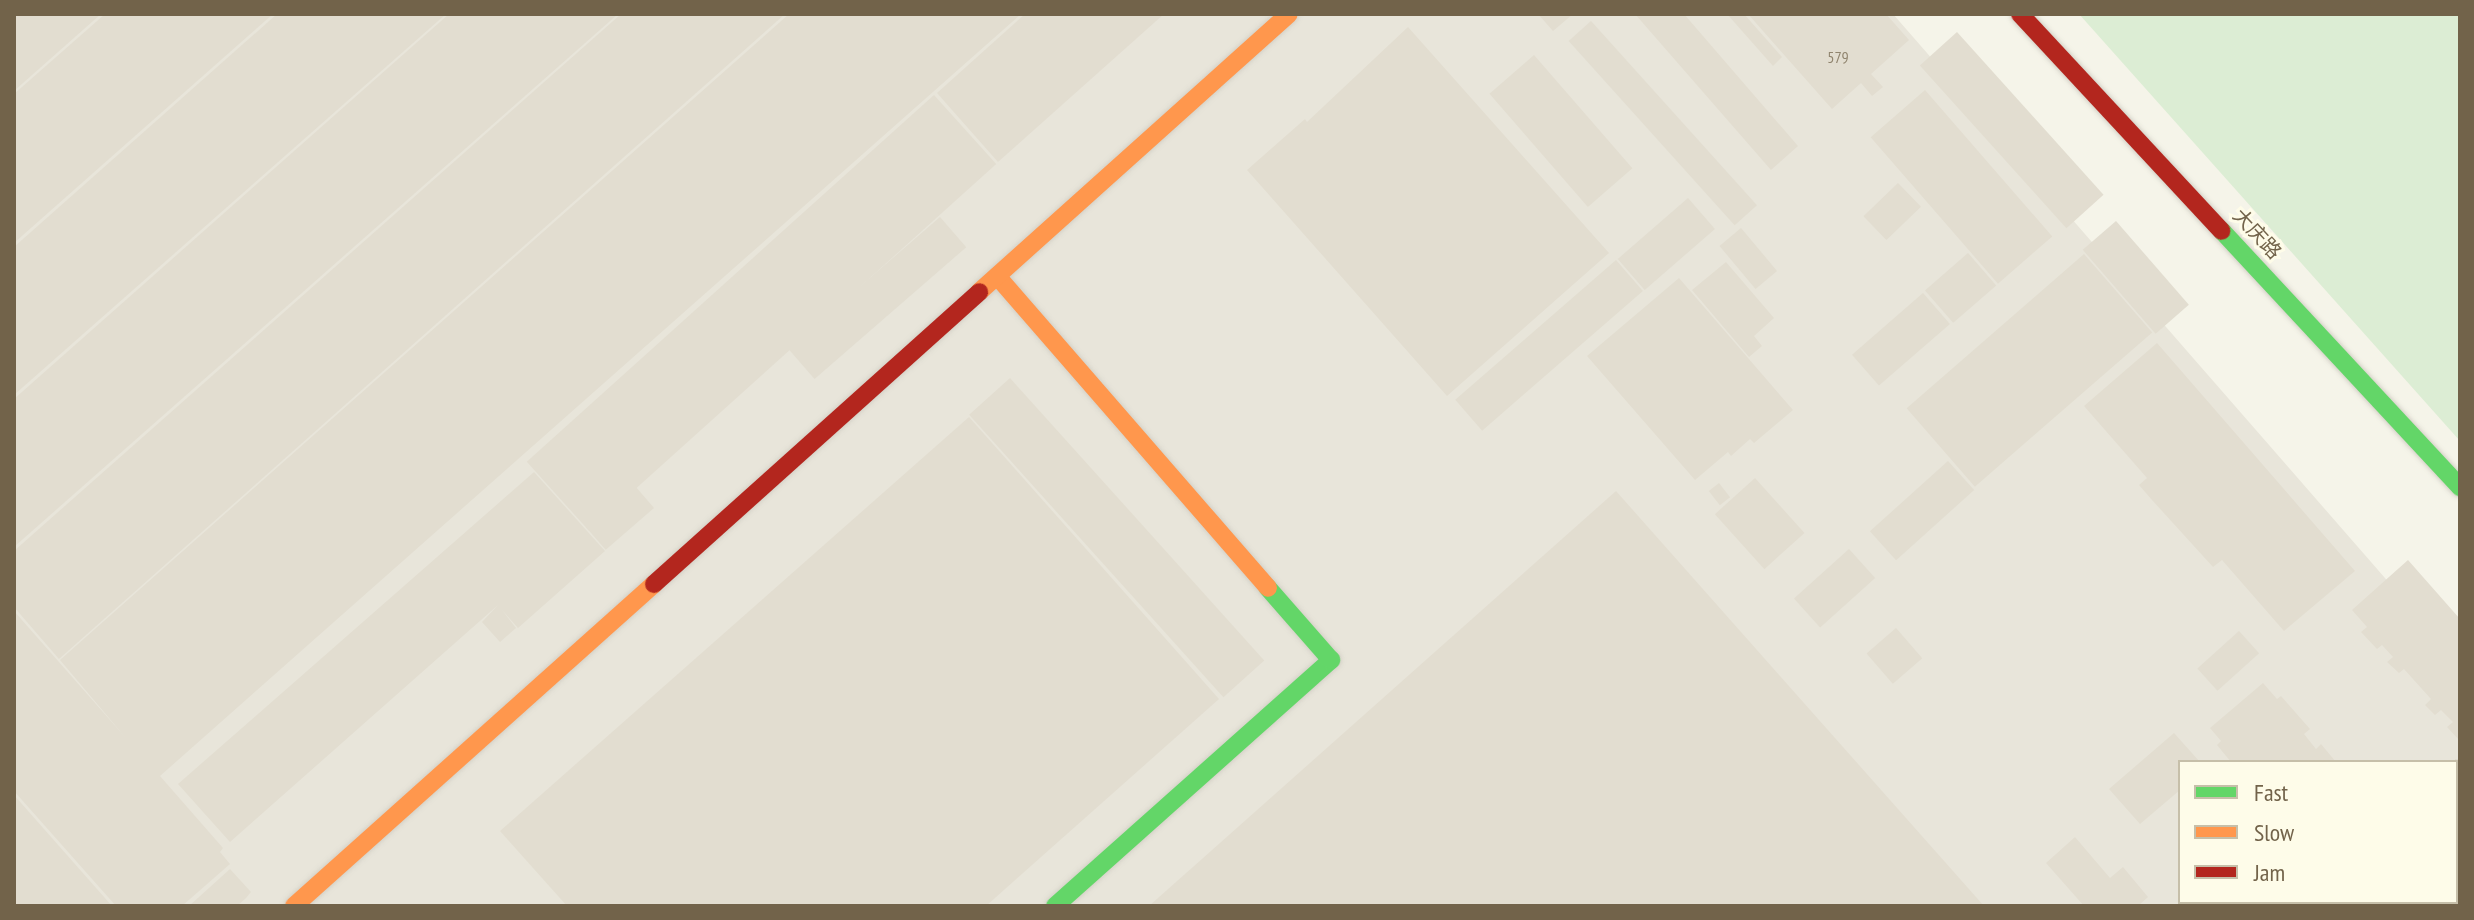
<!DOCTYPE html>
<html>
<head>
<meta charset="utf-8">
<style>
	body { margin:0 }
	#map { position:relative; width:2474px; height:920px; overflow:hidden; background:#f5f4e9; font-family:"PT Sans Narrow","Noto Sans SC",sans-serif }
	div>[style] { position:absolute }
	[style*='--x'] { left:calc(var(--x)*1px); top:calc(var(--y)*1px); width:calc(var(--w)*1px); rotate:calc(var(--a)*1deg) }
	.industrial>* { inset:0; background:#e8e5da }
	.green>* { inset:0; background:#dcedd4 }
	.building>* { inset:0; background:#e2ddd0; transform-origin:0 0 }
	.roads { filter:drop-shadow(0 0 2px #d4d1c7) drop-shadow(0 0 2px #d4d1c7) }
	.street>* { height:32px; margin:-16px; padding:0 16px; transform-origin:16px; border-radius:16px; background:#fefdfc }
	.fast>* { height:18px; margin:-9px; padding:0 9px; transform-origin:9px; border-radius:9px; background:#63d668 }
	.slow>* { height:18px; margin:-9px; padding:0 9px; transform-origin:9px; border-radius:9px; background:#ff974d }
	.jam>* { height:18px; margin:-9px; padding:0 9px; transform-origin:9px; border-radius:9px; background:#b3261e }
	span { translate:-50% -50%; white-space:nowrap; text-align:center; line-height:1.15; -webkit-text-stroke:6px #fefce9; paint-order:stroke }
	.number-label { font-size:16px; color:#90846e }
	.number-label span { -webkit-text-stroke-width:0 }
	.street-label { font-size:20px; color:#72634a }
	.frame { position:absolute; inset:0; border:16px solid #72634a; pointer-events:none }
	.legend { position:absolute; left:2178px; top:760px; width:280px; height:144px; box-sizing:border-box; background:#fefce9; border:2px solid #c6bfa9; margin:0; padding:10px 14px; list-style:none; font-size:24px; color:#72634a }
	.legend li { display:flex; align-items:center; gap:16px; height:40px }
	.legend b { width:40px; border:2px solid #c6bfa9 }
</style>
</head>
<body>
<div id="map">
	<div class="industrial">
		<i style="clip-path:polygon(14px 14px,1893px 14px,2460px 664px,2460px 855px,2456px 762px,2180px 762px,2180px 902px,2403px 902px,2399px 906px,14px 906px)"></i>
	</div>
	<div class="green">
		<i style="clip-path:polygon(2079px 14px,2460px 14px,2460px 441px)"></i>
	</div>
	<div class="building">
		<i style="clip-path:polygon(14px 14px,101px 14px,14px 91px)"></i>
		<i style="clip-path:polygon(105px 14px,273px 14px,14px 243px,14px 94px)"></i>
		<i style="clip-path:polygon(277px 14px,446px 14px,14px 395px,14px 247px)"></i>
		<i style="clip-path:polygon(449px 14px,618px 14px,14px 547px,14px 399px)"></i>
		<i style="clip-path:polygon(621px 14px,785px 14px,59px 659px,14px 607px,14px 551px)"></i>
		<i style="clip-path:polygon(789px 14px,1021px 14px,160px 776px,223px 848px,220px 852px,230px 864px,182px 906px,116px 906px,14px 791px,14px 611px,125px 737px,60px 660px)"></i>
		<i style="clip-path:polygon(1025px 14px,1164px 14px,998px 162px,937px 93px)"></i>
		<i style="clip-path:polygon(1538px 14px,1573px 14px,1553px 31px)"></i>
		<i style="clip-path:polygon(1635px 14px,1684px 14px,1798px 146px,1771px 170px)"></i>
		<i style="clip-path:polygon(1727px 14px,1744px 14px,1782px 57px,1773px 66px)"></i>
		<i style="clip-path:polygon(1748px 14px,1886px 14px,1909px 40px,1871px 74px,1883px 87px,1872px 96px,1861px 83px,1832px 109px)"></i>
		<i style="left:1591px;top:21px;width:248px;height:30px;rotate:48deg"></i>
		<i style="clip-path:polygon(1408px 27px,1609px 253px,1447px 396px,1247px 170px,1305px 119px,1307px 122px)"></i>
		<i style="left:1957px;top:32px;width:219px;height:50px;rotate:48deg"></i>
		<i style="left:1534px;top:55px;width:150px;height:59px;rotate:49deg"></i>
		<i style="left:1925px;top:90px;width:194px;height:72px;rotate:49deg"></i>
		<i style="left:934px;top:95px;width:93px;height:548px;rotate:48deg"></i>
		<i style="left:1898px;top:183px;width:33px;height:48px;rotate:46deg"></i>
		<i style="left:1688px;top:198px;width:41px;height:93px;rotate:49deg"></i>
		<i style="left:940px;top:217px;width:40px;height:201px;rotate:49deg"></i>
		<i style="left:2116px;top:221px;width:111px;height:44px;rotate:49deg"></i>
		<i style="left:1741px;top:228px;width:56px;height:28px;rotate:50deg"></i>
		<i style="left:1968px;top:253px;width:43px;height:57px;rotate:49deg"></i>
		<i style="left:2084px;top:254px;width:104px;height:235px;rotate:49deg"></i>
		<i style="left:1616px;top:260px;width:41px;height:213px;rotate:49deg"></i>
		<i style="clip-path:polygon(1726px 262px,1774px 318px,1754px 336px,1762px 346px,1749px 357px,1692px 290px)"></i>
		<i style="clip-path:polygon(1679px 278px,1793px 410px,1754px 443px,1750px 439px,1731px 456px,1728px 452px,1695px 480px,1587px 356px)"></i>
		<i style="left:1923px;top:293px;width:41px;height:94px;rotate:49deg"></i>
		<i style="clip-path:polygon(2157px 343px,2355px 571px,2284px 631px,2222px 560px,2213px 567px,2152px 500px,2139px 485px,2147px 478px,2084px 406px)"></i>
		<i style="left:1010px;top:378px;width:380px;height:55px;rotate:48deg"></i>
		<i style="clip-path:polygon(969px 417px,1219px 699px,986px 906px,567px 906px,500px 831px)"></i>
		<i style="left:1948px;top:461px;width:39px;height:105px;rotate:48deg"></i>
		<i style="clip-path:polygon(534px 472px,605px 551px,518px 628px,502px 610px,516px 628px,500px 642px,482px 622px,498px 605px,230px 842px,178px 784px)"></i>
		<i style="left:1755px;top:478px;width:74px;height:54px;rotate:48deg"></i>
		<i style="left:1719px;top:483px;width:18px;height:13px;rotate:52deg"></i>
		<i style="left:635px;top:486px;width:29px;height:64px;rotate:49deg"></i>
		<i style="clip-path:polygon(1616px 491px,1984px 906px,1149px 906px)"></i>
		<i style="left:1849px;top:549px;width:39px;height:74px;rotate:48deg"></i>
		<i style="clip-path:polygon(2408px 560px,2460px 619px,2460px 741px,2447px 727px,2453px 722px,2441px 710px,2435px 715px,2425px 705px,2431px 699px,2404px 669px,2399px 673px,2387px 662px,2393px 657px,2382px 645px,2377px 649px,2361px 632px,2367px 627px,2352px 610px)"></i>
		<i style="left:1896px;top:628px;width:40px;height:39px;rotate:49deg"></i>
		<i style="left:2239px;top:631px;width:30px;height:56px;rotate:48deg"></i>
		<i style="clip-path:polygon(2263px 683px,2277px 699px,2281px 696px,2310px 729px,2304px 734px,2316px 749px,2321px 744px,2336px 762px,2231px 762px,2217px 745px,2221px 741px,2210px 728px)"></i>
		<i style="clip-path:polygon(2174px 733px,2200px 762px,2180px 762px,2180px 790px,2140px 824px,2109px 789px)"></i>
		<i style="left:2460px;top:759px;width:100px;height:5px;rotate:90deg"></i>
		<i style="clip-path:polygon(14px 795px,112px 906px,14px 906px)"></i>
		<i style="clip-path:polygon(2075px 837px,2110px 878px,2123px 867px,2148px 897px,2138px 906px,2084px 906px,2046px 863px)"></i>
		<i style="clip-path:polygon(230px 869px,251px 892px,246px 898px,237px 906px,189px 906px)"></i>
		<i style="left:2206px;top:902px;width:48px;height:5px"></i>
		<i style="left:2341px;top:902px;width:65px;height:5px"></i>
	</div>
	<div class="roads">
		<div class="street">
			<i style="--x:2456;--y:883;--w:4;--a:-27"></i>
			<i style="--x:2422;--y:906;--w:6;--a:-39"></i>
		</div>
		<div class="fast">
			<i style="--x:2222;--y:231;--w:350;--a:47.1"></i>
			<i style="--x:1055;--y:906;--w:370;--a:-41.7"></i>
			<i style="--x:1331;--y:660;--w:96;--a:-131.2"></i>
		</div>
		<div class="slow">
			<i style="--x:997;--y:276;--w:413;--a:49"></i>
			<i style="--x:979;--y:292;--w:416;--a:-41.9"></i>
			<i style="--x:294;--y:906;--w:483;--a:-41.8"></i>
		</div>
		<div class="jam">
			<i style="--x:2020;--y:14;--w:296;--a:47.1"></i>
			<i style="--x:654;--y:584;--w:437;--a:-41.9"></i>
		</div>
	</div>
	<div class="number-label">
		<span style="left:1838px;top:57px">579</span>
	</div>
	<div class="street-label">
		<span style="left:2257px;top:234px;rotate:47deg">大庆路</span>
	</div>
	<div class="frame"></div>
	<ul class="legend">
	<li><b style="height:10px;background:#63d668"></b>Fast</li>
	<li><b style="height:10px;background:#ff974d"></b>Slow</li>
	<li><b style="height:10px;background:#b3261e"></b>Jam</li>
	</ul>
</div>
</body>
</html>
